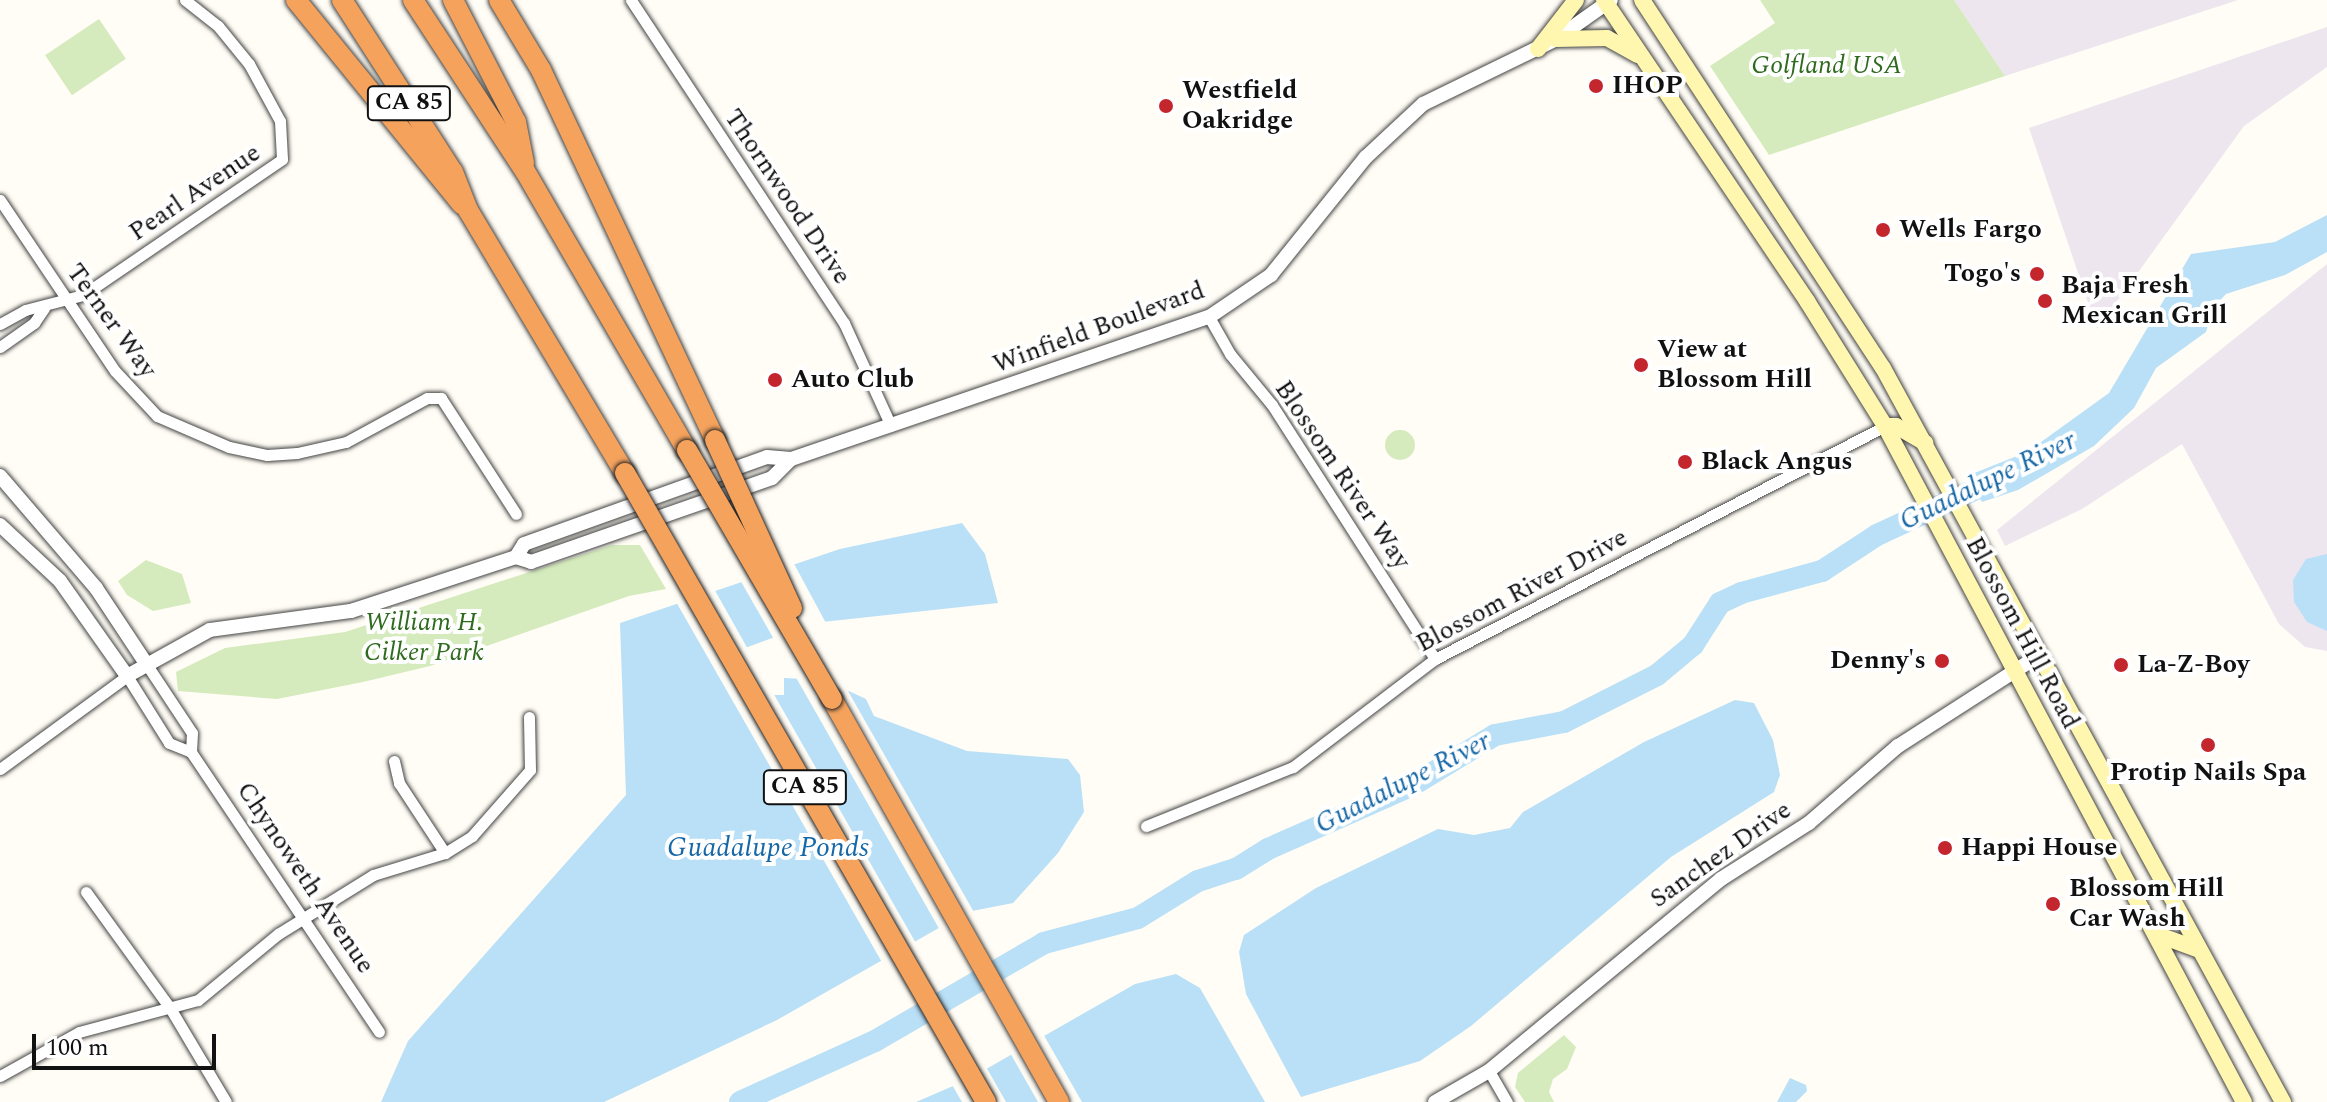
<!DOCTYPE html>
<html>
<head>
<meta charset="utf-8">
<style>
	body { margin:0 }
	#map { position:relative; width:2327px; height:1102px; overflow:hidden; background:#fffdf5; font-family:Spectral,serif }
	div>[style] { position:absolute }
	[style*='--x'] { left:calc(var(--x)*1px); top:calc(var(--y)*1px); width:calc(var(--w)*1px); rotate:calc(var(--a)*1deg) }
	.industrial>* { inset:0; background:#eee6ef }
	.green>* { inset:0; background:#d5ebbd; transform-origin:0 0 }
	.round { border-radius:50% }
	.water>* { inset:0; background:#b9e0f7 }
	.pier>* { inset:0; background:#fffdf5 }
	.river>* { height:22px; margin:-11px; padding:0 11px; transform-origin:11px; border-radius:11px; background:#b9e0f7 }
	.roads { filter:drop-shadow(0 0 2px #444) drop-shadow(0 0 2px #444) }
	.minor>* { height:11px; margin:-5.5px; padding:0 5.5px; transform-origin:5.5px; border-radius:5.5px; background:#fff }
	.tertiary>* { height:14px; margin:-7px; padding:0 7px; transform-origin:7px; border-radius:7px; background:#fff }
	.secondary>* { height:16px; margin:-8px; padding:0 8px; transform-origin:8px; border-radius:8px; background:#fff6b0 }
	.motorway>* { height:20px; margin:-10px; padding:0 10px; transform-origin:10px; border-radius:10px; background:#f5a25d }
	.bridges { filter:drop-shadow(0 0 2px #222) drop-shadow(0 0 2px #222) }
	.motorway-bridge>* { height:20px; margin:-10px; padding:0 10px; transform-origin:10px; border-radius:10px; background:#f5a25d }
	.dots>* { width:22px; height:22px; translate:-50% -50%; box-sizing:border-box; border:4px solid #fff; border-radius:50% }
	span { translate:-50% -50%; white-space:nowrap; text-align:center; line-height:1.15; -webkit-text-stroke:8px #fff; paint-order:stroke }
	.shield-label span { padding:2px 6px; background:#fff; border:2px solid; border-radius:6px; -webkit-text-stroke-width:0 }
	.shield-label { font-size:24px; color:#111; font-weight:700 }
	.park-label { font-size:26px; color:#2f6b1f; font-style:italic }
	.poi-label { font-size:26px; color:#111; font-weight:700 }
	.left { translate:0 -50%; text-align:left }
	.right { translate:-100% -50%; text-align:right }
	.street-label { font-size:26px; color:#111 }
	.water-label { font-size:28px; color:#1768a6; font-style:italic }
	.scale { position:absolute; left:32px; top:1034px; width:184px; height:36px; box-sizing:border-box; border:4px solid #111; border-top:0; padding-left:10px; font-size:24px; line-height:28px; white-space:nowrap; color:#111; -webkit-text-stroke:6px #fff; paint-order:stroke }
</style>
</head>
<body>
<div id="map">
	<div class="industrial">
		<i style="clip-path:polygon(1954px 0,2238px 0,2005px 76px)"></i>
		<i style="clip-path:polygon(2327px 27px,2327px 67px,2244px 126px,2097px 329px,2029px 128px)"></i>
		<i style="clip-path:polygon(2327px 264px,2327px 651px,2305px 647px,2279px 624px,2182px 444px,2082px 509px,2005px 546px,1997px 530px)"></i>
	</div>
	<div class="green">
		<i style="clip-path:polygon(1760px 0,1954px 0,2005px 76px,1769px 155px,1710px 66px,1775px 23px)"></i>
		<i style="left:99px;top:19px;width:48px;height:65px;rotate:56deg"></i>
		<i class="round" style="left:1385px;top:430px;width:30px;height:30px"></i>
		<i style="clip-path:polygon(612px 545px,640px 545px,666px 589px,629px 596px,430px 666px,363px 682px,277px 699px,178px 691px,176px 672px,225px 648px,345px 632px)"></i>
		<i style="clip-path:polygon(146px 560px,182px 574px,191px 603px,153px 611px,127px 595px,118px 581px)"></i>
		<i style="clip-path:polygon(1564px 1035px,1576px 1047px,1567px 1069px,1553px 1079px,1549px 1092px,1554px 1102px,1525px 1102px,1515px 1087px,1518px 1073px)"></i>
	</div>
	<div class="water">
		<i style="clip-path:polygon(2327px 215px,2327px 252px,2285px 275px,2226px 294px,2213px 308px,2206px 332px,2156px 368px,2134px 408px,2094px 446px,2018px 490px,1982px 502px,1967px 476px,2027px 452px,2109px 393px,2191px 254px,2275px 242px)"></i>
		<i style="clip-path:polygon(962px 523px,985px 554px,998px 603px,813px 623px,729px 654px,717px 674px,729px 686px,766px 695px,784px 695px,784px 678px,825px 680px,866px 699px,874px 716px,967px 751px,1068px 759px,1080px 775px,1084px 812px,1058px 853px,1013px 903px,967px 912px,777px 1020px,604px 1102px,381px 1102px,408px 1041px,626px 795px,620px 623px,840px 549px)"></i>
		<i style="clip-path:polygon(2327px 554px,2327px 631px,2307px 622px,2294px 602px,2293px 580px,2306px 559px)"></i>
		<i style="clip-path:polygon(1735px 700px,1754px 703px,1773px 740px,1780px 775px,1774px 792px,1671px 857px,1471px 1026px,1420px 1061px,1301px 1097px,1246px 994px,1239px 952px,1244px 935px,1316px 888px,1438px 829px,1474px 835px,1510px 828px,1523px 812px,1644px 742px)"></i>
		<i style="clip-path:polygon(1176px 974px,1200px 988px,1265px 1102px,916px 1102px,967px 1080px,1135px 984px)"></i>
		<i style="clip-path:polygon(1790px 1078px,1806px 1085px,1807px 1091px,1796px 1102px,1777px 1102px)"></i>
	</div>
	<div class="pier">
		<i style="clip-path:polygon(792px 560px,827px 625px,775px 641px,739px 578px)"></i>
		<i style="clip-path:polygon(713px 587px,749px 651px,732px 657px,722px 674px,731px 682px,772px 691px,917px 945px,883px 964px,675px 600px)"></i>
		<i style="clip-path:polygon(794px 674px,826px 676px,844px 684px,975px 914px,941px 932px)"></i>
		<i style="clip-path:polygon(1042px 1032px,1082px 1102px,1038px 1102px,1009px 1051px)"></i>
		<i style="clip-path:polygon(985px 1065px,1006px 1102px,962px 1102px,951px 1083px)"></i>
	</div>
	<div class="river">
		<i style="--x:740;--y:1102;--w:148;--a:-24.3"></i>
		<i style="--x:875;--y:1041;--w:195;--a:-30.1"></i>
		<i style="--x:1044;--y:943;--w:97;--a:-14.9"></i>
		<i style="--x:1138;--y:918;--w:70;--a:-31.7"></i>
		<i style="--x:1198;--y:881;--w:40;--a:-18"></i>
		<i style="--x:1236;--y:869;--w:38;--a:-32"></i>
		<i style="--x:1268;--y:849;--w:156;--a:-23.8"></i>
		<i style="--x:1411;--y:786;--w:98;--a:-31.3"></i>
		<i style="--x:1495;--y:735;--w:70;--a:-10.7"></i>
		<i style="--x:1564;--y:722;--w:104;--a:-26.8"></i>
		<i style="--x:1657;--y:675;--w:47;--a:-39.8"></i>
		<i style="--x:1693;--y:645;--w:50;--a:-57.3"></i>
		<i style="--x:1720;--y:603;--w:23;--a:-25"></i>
		<i style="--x:1741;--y:593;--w:84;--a:-15.2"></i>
		<i style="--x:1822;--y:571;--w:66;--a:-33.2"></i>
		<i style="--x:1877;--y:535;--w:136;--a:-24.9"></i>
	</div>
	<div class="roads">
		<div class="minor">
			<i style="--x:631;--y:0;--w:387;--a:56.6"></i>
			<i style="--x:844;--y:323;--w:113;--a:65.5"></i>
			<i style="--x:0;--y:200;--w:206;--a:56.1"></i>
			<i style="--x:115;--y:371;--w:62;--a:47"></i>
			<i style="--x:157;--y:416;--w:78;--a:23.3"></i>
			<i style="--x:229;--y:447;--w:39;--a:12"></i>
			<i style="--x:267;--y:455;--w:30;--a:-4"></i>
			<i style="--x:297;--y:453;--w:50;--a:-12.7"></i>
			<i style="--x:346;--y:442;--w:92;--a:-28.5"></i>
			<i style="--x:427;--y:398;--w:14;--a:0"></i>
			<i style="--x:441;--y:398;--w:138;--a:57.1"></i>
			<i style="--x:1209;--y:317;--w:43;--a:60.4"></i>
			<i style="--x:1230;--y:354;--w:66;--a:50.5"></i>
			<i style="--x:1272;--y:405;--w:302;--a:57.3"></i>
			<i style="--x:0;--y:324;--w:29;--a:-29"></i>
			<i style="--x:25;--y:310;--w:60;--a:-14.5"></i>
			<i style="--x:83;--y:295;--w:241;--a:-34.3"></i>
			<i style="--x:282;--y:159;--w:38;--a:-93"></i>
			<i style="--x:280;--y:121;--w:65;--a:-118.5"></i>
			<i style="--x:249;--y:64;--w:49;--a:-129.2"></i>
			<i style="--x:218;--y:26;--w:42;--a:-141.8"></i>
			<i style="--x:0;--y:347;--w:42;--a:-35.2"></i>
			<i style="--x:34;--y:323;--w:18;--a:-56"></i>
			<i style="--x:145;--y:662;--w:85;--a:56.5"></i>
			<i style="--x:192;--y:733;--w:19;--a:93"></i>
			<i style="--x:191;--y:752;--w:337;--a:56.1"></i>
			<i style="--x:394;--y:761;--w:23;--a:77"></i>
			<i style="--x:399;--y:783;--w:84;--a:56.7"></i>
			<i style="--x:0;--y:769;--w:157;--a:-36.2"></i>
			<i style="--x:127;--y:676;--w:79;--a:57.9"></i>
			<i style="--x:169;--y:743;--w:24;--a:22"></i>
			<i style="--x:1146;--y:826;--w:158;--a:-21.9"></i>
			<i style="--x:1293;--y:767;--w:178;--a:-37.3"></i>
			<i style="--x:1435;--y:659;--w:507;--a:-27.37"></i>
			<i style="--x:86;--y:892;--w:143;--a:54.1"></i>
			<i style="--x:170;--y:1008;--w:109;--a:59.2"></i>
			<i style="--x:1489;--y:1071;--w:36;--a:60"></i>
			<i style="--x:0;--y:1076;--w:90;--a:-29.1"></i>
			<i style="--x:79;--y:1032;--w:123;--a:-15.1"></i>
			<i style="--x:198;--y:1000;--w:104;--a:-39.5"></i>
			<i style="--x:278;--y:934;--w:112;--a:-31.8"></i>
			<i style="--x:373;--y:875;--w:75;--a:-17"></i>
			<i style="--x:445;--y:853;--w:32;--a:-32"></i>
			<i style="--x:472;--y:836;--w:88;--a:-48.7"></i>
			<i style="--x:530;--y:770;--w:53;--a:-91.1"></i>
		</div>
		<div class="tertiary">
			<i style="--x:0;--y:476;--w:148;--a:49.4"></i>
			<i style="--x:96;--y:588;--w:89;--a:56.5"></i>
			<i style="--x:0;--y:525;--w:82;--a:43"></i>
			<i style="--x:60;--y:581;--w:116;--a:54.8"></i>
			<i style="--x:127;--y:676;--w:95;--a:-29"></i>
			<i style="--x:210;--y:630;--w:142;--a:-7.7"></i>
			<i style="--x:351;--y:611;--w:174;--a:-18.1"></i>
			<i style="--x:516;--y:557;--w:16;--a:18"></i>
			<i style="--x:531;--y:562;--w:255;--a:-19.2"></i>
			<i style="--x:772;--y:478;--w:27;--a:-45"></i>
			<i style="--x:516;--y:557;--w:15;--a:-58"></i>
			<i style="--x:524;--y:544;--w:258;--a:-19.7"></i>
			<i style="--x:767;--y:457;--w:24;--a:5"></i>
			<i style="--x:791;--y:459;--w:441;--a:-18.8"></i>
			<i style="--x:1209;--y:317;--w:75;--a:-34.1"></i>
			<i style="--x:1271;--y:275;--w:151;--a:-51.2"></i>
			<i style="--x:1366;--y:157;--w:78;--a:-42.9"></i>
			<i style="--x:1423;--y:104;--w:148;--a:-26"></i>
			<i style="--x:1556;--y:39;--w:67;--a:-35.3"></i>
			<i style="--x:1435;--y:1102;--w:62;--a:-29.9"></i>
			<i style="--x:1489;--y:1071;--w:301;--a:-39.6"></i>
			<i style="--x:1721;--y:879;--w:104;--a:-32.5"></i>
			<i style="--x:1809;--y:823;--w:118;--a:-40.9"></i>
			<i style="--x:1898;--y:746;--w:169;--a:-32.7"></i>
		</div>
		<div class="secondary">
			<i style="--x:1604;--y:0;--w:363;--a:56"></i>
			<i style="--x:1807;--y:301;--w:147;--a:58"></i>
			<i style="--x:1885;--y:426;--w:765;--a:62.03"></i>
			<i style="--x:1642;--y:0;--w:440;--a:56.8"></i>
			<i style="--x:1883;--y:368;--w:836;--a:61.41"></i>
			<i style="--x:1556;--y:39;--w:51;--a:-1.1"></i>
			<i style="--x:1607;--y:38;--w:35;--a:29"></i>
			<i style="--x:1538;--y:49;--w:62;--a:-52.2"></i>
			<i style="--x:1885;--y:426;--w:11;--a:0"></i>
			<i style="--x:1896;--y:426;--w:34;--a:30"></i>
			<i style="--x:2156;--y:934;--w:44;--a:20.1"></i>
		</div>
		<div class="motorway">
			<i style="--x:296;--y:0;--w:263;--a:50.9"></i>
			<i style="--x:342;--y:0;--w:205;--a:57.2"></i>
			<i style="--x:453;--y:172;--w:41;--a:68.5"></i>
			<i style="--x:468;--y:210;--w:306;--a:59.2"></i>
			<i style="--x:413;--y:0;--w:204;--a:56.8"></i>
			<i style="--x:525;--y:171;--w:323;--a:59.9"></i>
			<i style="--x:453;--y:0;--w:137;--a:62.7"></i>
			<i style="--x:516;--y:122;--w:42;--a:79"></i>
			<i style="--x:499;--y:0;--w:82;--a:59"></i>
			<i style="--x:541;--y:70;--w:409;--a:64.8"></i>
			<i style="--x:832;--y:699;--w:463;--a:60.6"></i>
		</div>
	</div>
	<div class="bridges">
		<div class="motorway-bridge">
			<i style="--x:715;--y:440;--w:185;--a:65.4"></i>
			<i style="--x:687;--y:450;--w:288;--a:59.8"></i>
			<i style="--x:625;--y:473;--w:725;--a:60.15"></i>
		</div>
	</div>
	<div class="dots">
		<i style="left:1596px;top:86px;background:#c4262e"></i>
		<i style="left:1166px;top:106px;background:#c4262e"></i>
		<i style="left:1883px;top:230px;background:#c4262e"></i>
		<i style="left:2037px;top:274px;background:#c4262e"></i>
		<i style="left:2045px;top:301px;background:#c4262e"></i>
		<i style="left:1641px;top:365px;background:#c4262e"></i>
		<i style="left:775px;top:380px;background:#c4262e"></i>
		<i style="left:1685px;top:462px;background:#c4262e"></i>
		<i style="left:1942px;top:661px;background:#c4262e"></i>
		<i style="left:2121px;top:665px;background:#c4262e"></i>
		<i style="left:2208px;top:745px;background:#c4262e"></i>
		<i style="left:1945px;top:848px;background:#c4262e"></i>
		<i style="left:2053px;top:904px;background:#c4262e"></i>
	</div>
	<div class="shield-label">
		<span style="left:409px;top:103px">CA 85</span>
		<span style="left:805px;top:787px">CA 85</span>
	</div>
	<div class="park-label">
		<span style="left:1827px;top:66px">Golfland USA</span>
		<span style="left:424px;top:638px">William H.<br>Cilker Park</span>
	</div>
	<div class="poi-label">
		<span class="left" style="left:1612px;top:86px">IHOP</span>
		<span class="left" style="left:1182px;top:106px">Westfield<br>Oakridge</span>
		<span class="left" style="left:1899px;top:230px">Wells Fargo</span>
		<span class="right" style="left:2021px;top:274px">Togo's</span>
		<span class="left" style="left:2061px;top:301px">Baja Fresh<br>Mexican Grill</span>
		<span class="left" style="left:1657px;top:365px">View at<br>Blossom Hill</span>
		<span class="left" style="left:791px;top:380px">Auto Club</span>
		<span class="left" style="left:1701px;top:462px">Black Angus</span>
		<span class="right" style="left:1926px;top:661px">Denny's</span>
		<span class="left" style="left:2137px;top:665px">La-Z-Boy</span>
		<span style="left:2208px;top:773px">Protip Nails Spa</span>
		<span class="left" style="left:1961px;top:848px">Happi House</span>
		<span class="left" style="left:2069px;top:904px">Blossom Hill<br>Car Wash</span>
	</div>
	<div class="street-label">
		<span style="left:195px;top:193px;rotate:-34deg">Pearl Avenue</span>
		<span style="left:787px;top:197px;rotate:56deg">Thornwood Drive</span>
		<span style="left:111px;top:321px;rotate:54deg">Terner Way</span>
		<span style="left:1099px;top:328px;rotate:-20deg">Winfield Boulevard</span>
		<span style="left:1342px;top:475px;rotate:56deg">Blossom River Way</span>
		<span style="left:1522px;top:591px;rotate:-28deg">Blossom River Drive</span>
		<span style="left:2022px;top:633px;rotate:62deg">Blossom Hill Road</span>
		<span style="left:1721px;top:855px;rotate:-35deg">Sanchez Drive</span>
		<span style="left:305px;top:878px;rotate:56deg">Chynoweth Avenue</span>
	</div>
	<div class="water-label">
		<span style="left:1988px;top:481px;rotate:-26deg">Guadalupe River</span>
		<span style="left:1403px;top:783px;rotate:-27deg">Guadalupe River</span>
		<span style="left:768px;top:848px">Guadalupe Ponds</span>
	</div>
	<div class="scale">100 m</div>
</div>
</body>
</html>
